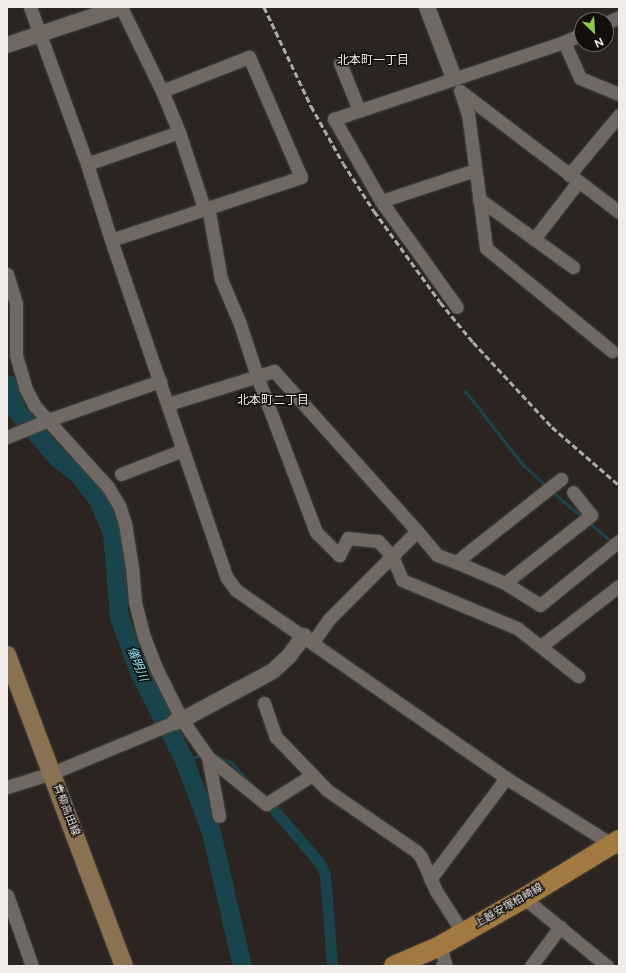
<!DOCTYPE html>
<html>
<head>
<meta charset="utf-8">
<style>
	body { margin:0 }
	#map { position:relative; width:626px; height:973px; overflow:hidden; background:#2b2420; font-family:Figtree,"Noto Sans JP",sans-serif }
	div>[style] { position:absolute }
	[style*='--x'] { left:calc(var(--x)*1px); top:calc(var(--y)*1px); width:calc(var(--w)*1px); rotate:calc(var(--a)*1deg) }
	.stream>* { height:3px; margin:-1.5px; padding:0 1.5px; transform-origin:1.5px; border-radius:1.5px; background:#19444c }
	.canal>* { height:11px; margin:-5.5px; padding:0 5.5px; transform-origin:5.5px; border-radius:5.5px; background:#19444c }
	.river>* { height:19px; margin:-9.5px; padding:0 9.5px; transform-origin:9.5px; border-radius:9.5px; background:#19444c }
	.roads { filter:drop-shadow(0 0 1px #48433f) drop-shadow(0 0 1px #48433f) }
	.minor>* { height:13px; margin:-6.5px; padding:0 6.5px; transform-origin:6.5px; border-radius:6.5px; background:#706863 }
	.tertiary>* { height:16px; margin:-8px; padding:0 8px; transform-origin:8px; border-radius:8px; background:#706863 }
	.secondary>* { height:18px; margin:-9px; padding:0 9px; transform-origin:9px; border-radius:9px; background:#897152 }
	.primary>* { height:20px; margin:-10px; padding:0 10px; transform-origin:10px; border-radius:10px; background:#a27940 }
	.rail>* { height:3px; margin-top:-1.5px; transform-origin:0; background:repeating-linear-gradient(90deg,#b1aba8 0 6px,transparent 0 9px) }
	span { translate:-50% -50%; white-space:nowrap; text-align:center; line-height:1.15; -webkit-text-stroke:3px #110e0c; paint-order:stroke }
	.street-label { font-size:11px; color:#f1ece9 }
	.neighbourhood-label { font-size:12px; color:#f1ece9 }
	.water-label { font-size:12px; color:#8be7fa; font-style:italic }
	.frame { position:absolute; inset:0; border:8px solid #f1ece9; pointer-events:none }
	.north { position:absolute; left:574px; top:12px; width:40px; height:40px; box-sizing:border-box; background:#110e0c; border:1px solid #6b6764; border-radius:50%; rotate:155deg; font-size:11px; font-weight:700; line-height:16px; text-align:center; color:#f1ece9 }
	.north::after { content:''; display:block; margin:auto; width:14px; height:18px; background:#8bce46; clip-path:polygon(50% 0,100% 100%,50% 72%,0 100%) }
</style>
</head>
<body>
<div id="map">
	<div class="stream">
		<i style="--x:465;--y:391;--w:94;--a:51.9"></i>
		<i style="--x:523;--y:465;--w:31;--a:42"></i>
		<i style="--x:551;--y:491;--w:40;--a:40"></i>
		<i style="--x:588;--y:522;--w:33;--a:40"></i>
		<i style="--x:217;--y:757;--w:15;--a:20"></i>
		<i style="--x:231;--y:762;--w:31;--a:48"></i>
		<i style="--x:184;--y:760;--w:15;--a:-16"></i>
	</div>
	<div class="canal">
		<i style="--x:270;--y:805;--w:75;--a:49.3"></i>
		<i style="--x:319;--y:862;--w:13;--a:63"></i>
		<i style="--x:325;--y:874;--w:92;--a:85.6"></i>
	</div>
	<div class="river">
		<i style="--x:7;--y:384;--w:28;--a:71"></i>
		<i style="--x:16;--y:410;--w:62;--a:48.9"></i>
		<i style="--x:57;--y:457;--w:27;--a:39"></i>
		<i style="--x:78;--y:474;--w:33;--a:52"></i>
		<i style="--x:98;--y:500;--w:36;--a:67"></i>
		<i style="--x:112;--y:533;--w:84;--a:85.2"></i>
		<i style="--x:119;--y:617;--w:61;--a:69.8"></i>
		<i style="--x:140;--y:674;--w:97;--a:62.9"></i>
		<i style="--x:184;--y:760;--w:77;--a:69.4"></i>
		<i style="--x:211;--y:832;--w:138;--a:77"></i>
	</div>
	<div class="roads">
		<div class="minor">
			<i style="--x:30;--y:7;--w:167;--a:70"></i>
			<i style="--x:87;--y:164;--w:80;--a:72.5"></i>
			<i style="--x:111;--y:240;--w:357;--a:71.1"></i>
			<i style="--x:227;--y:578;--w:15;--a:53"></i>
			<i style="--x:236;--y:590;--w:329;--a:34.8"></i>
			<i style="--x:506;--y:778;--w:130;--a:32.1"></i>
			<i style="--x:121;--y:7;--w:93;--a:64"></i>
			<i style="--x:162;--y:91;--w:44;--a:67.5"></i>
			<i style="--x:179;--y:132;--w:80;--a:71.8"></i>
			<i style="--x:606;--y:23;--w:14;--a:-25"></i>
			<i style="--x:564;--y:42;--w:39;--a:66"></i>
			<i style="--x:580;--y:78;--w:42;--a:22.3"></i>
			<i style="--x:340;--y:63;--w:51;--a:68"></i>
			<i style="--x:460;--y:91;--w:200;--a:37.3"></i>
			<i style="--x:461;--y:93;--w:22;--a:72"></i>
			<i style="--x:468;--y:114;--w:135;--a:82.3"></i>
			<i style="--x:486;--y:248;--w:163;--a:39.3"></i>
			<i style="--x:87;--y:164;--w:97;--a:-19.2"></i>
			<i style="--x:475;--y:170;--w:99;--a:161.7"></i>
			<i style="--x:381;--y:201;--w:95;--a:-119.8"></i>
			<i style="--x:334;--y:119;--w:243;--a:-18.5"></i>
			<i style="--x:564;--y:42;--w:20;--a:-24"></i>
			<i style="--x:569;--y:175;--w:78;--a:-50.2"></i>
			<i style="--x:479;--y:199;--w:116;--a:35.9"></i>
			<i style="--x:381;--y:201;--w:130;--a:54.4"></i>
			<i style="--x:208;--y:207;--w:73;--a:79.8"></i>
			<i style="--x:221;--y:279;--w:49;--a:67.1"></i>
			<i style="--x:240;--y:324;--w:55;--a:71.9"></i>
			<i style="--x:257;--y:376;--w:167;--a:69.3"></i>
			<i style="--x:316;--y:532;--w:33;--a:45"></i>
			<i style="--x:339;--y:555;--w:19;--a:-62"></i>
			<i style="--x:348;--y:538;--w:30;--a:6"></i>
			<i style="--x:378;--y:541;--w:21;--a:47"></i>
			<i style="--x:392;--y:556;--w:26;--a:67"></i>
			<i style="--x:402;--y:580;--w:125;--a:22.7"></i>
			<i style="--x:517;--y:628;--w:78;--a:38.2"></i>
			<i style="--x:534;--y:239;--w:72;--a:-52.3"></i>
			<i style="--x:111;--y:240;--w:200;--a:-18.3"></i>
			<i style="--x:301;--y:177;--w:131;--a:-113.4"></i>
			<i style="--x:249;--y:57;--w:93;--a:158.7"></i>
			<i style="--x:7;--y:274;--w:31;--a:73"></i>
			<i style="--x:16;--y:304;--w:51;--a:90"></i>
			<i style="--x:16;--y:355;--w:35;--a:74"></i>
			<i style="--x:26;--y:389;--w:18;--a:63"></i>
			<i style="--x:34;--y:405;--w:110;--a:47.9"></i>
			<i style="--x:108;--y:487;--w:21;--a:59"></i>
			<i style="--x:119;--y:505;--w:19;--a:72"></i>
			<i style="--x:125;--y:523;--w:45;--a:81"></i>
			<i style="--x:132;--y:567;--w:35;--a:85"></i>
			<i style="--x:135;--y:602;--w:33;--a:76"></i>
			<i style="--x:143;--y:634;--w:36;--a:69"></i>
			<i style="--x:156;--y:668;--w:58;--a:63.4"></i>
			<i style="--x:182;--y:720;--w:45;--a:54.9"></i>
			<i style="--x:208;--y:757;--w:75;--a:39"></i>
			<i style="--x:266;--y:804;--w:54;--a:-32.2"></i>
			<i style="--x:168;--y:404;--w:111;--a:-17.3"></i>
			<i style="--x:274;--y:371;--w:215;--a:48.2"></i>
			<i style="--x:417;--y:531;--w:31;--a:50"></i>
			<i style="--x:437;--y:555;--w:20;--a:20"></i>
			<i style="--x:456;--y:562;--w:134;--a:-38.3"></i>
			<i style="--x:7;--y:437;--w:44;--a:-22.5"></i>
			<i style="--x:48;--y:420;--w:119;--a:-19.2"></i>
			<i style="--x:121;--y:474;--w:66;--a:-21.2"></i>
			<i style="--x:456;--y:562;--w:53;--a:23.2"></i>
			<i style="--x:505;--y:583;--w:41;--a:32.2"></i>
			<i style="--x:540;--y:605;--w:102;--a:-39"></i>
			<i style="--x:505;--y:583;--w:110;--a:-38.3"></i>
			<i style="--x:591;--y:515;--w:29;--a:-128"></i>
			<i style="--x:313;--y:642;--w:28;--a:-55"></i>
			<i style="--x:329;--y:619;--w:124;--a:-45"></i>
			<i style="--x:541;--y:646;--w:98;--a:-37.6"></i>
			<i style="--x:264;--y:703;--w:36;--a:71"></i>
			<i style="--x:276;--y:737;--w:74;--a:46.1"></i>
			<i style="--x:327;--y:790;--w:108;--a:34.4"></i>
			<i style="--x:416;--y:851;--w:8;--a:50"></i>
			<i style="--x:421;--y:857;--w:37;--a:66"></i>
			<i style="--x:436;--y:891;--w:50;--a:57.3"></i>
			<i style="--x:208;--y:757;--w:60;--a:79.4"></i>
			<i style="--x:7;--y:787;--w:47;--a:-17.3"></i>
			<i style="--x:52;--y:773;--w:133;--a:-22.5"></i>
			<i style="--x:430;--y:879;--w:126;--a:-53"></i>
			<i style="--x:7;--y:895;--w:75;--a:70.6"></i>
			<i style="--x:524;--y:898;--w:107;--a:39.3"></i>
			<i style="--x:440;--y:946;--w:18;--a:74"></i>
			<i style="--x:445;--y:963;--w:4;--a:135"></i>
			<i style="--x:531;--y:966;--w:49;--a:-53.4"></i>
		</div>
		<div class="tertiary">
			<i style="--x:427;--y:7;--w:76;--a:69.2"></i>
			<i style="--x:7;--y:45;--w:120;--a:-18.4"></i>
			<i style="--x:175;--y:722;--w:7;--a:-16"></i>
			<i style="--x:182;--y:720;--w:103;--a:-28.3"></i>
			<i style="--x:273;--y:671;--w:22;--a:-43"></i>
			<i style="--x:289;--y:656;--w:25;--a:-53"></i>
		</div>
		<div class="secondary">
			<i style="--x:7;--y:655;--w:332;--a:69.4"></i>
		</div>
		<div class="primary">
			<i style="--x:394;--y:966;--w:50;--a:-23.5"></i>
			<i style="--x:440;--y:946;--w:97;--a:-29.7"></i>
			<i style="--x:524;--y:898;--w:111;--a:-31.4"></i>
		</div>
	</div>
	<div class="rail">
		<i style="--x:264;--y:7;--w:110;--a:64.6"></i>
		<i style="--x:311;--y:106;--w:65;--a:60.7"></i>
		<i style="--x:343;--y:163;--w:57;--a:57.1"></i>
		<i style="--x:374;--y:211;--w:112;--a:54"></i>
		<i style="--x:440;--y:302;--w:52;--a:50.5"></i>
		<i style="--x:473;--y:342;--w:116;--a:47.1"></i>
		<i style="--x:552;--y:427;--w:89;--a:40.9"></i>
	</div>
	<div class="street-label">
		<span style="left:66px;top:810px;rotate:69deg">青柳高田線</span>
		<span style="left:509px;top:906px;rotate:-30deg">上越安塚柏崎線</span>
	</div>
	<div class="neighbourhood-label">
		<span style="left:373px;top:61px">北本町一丁目</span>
		<span style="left:273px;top:401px">北本町二丁目</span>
	</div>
	<div class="water-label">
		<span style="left:137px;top:664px;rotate:68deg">儀明川</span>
	</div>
	<div class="frame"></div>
	<div class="north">N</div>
</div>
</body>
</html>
